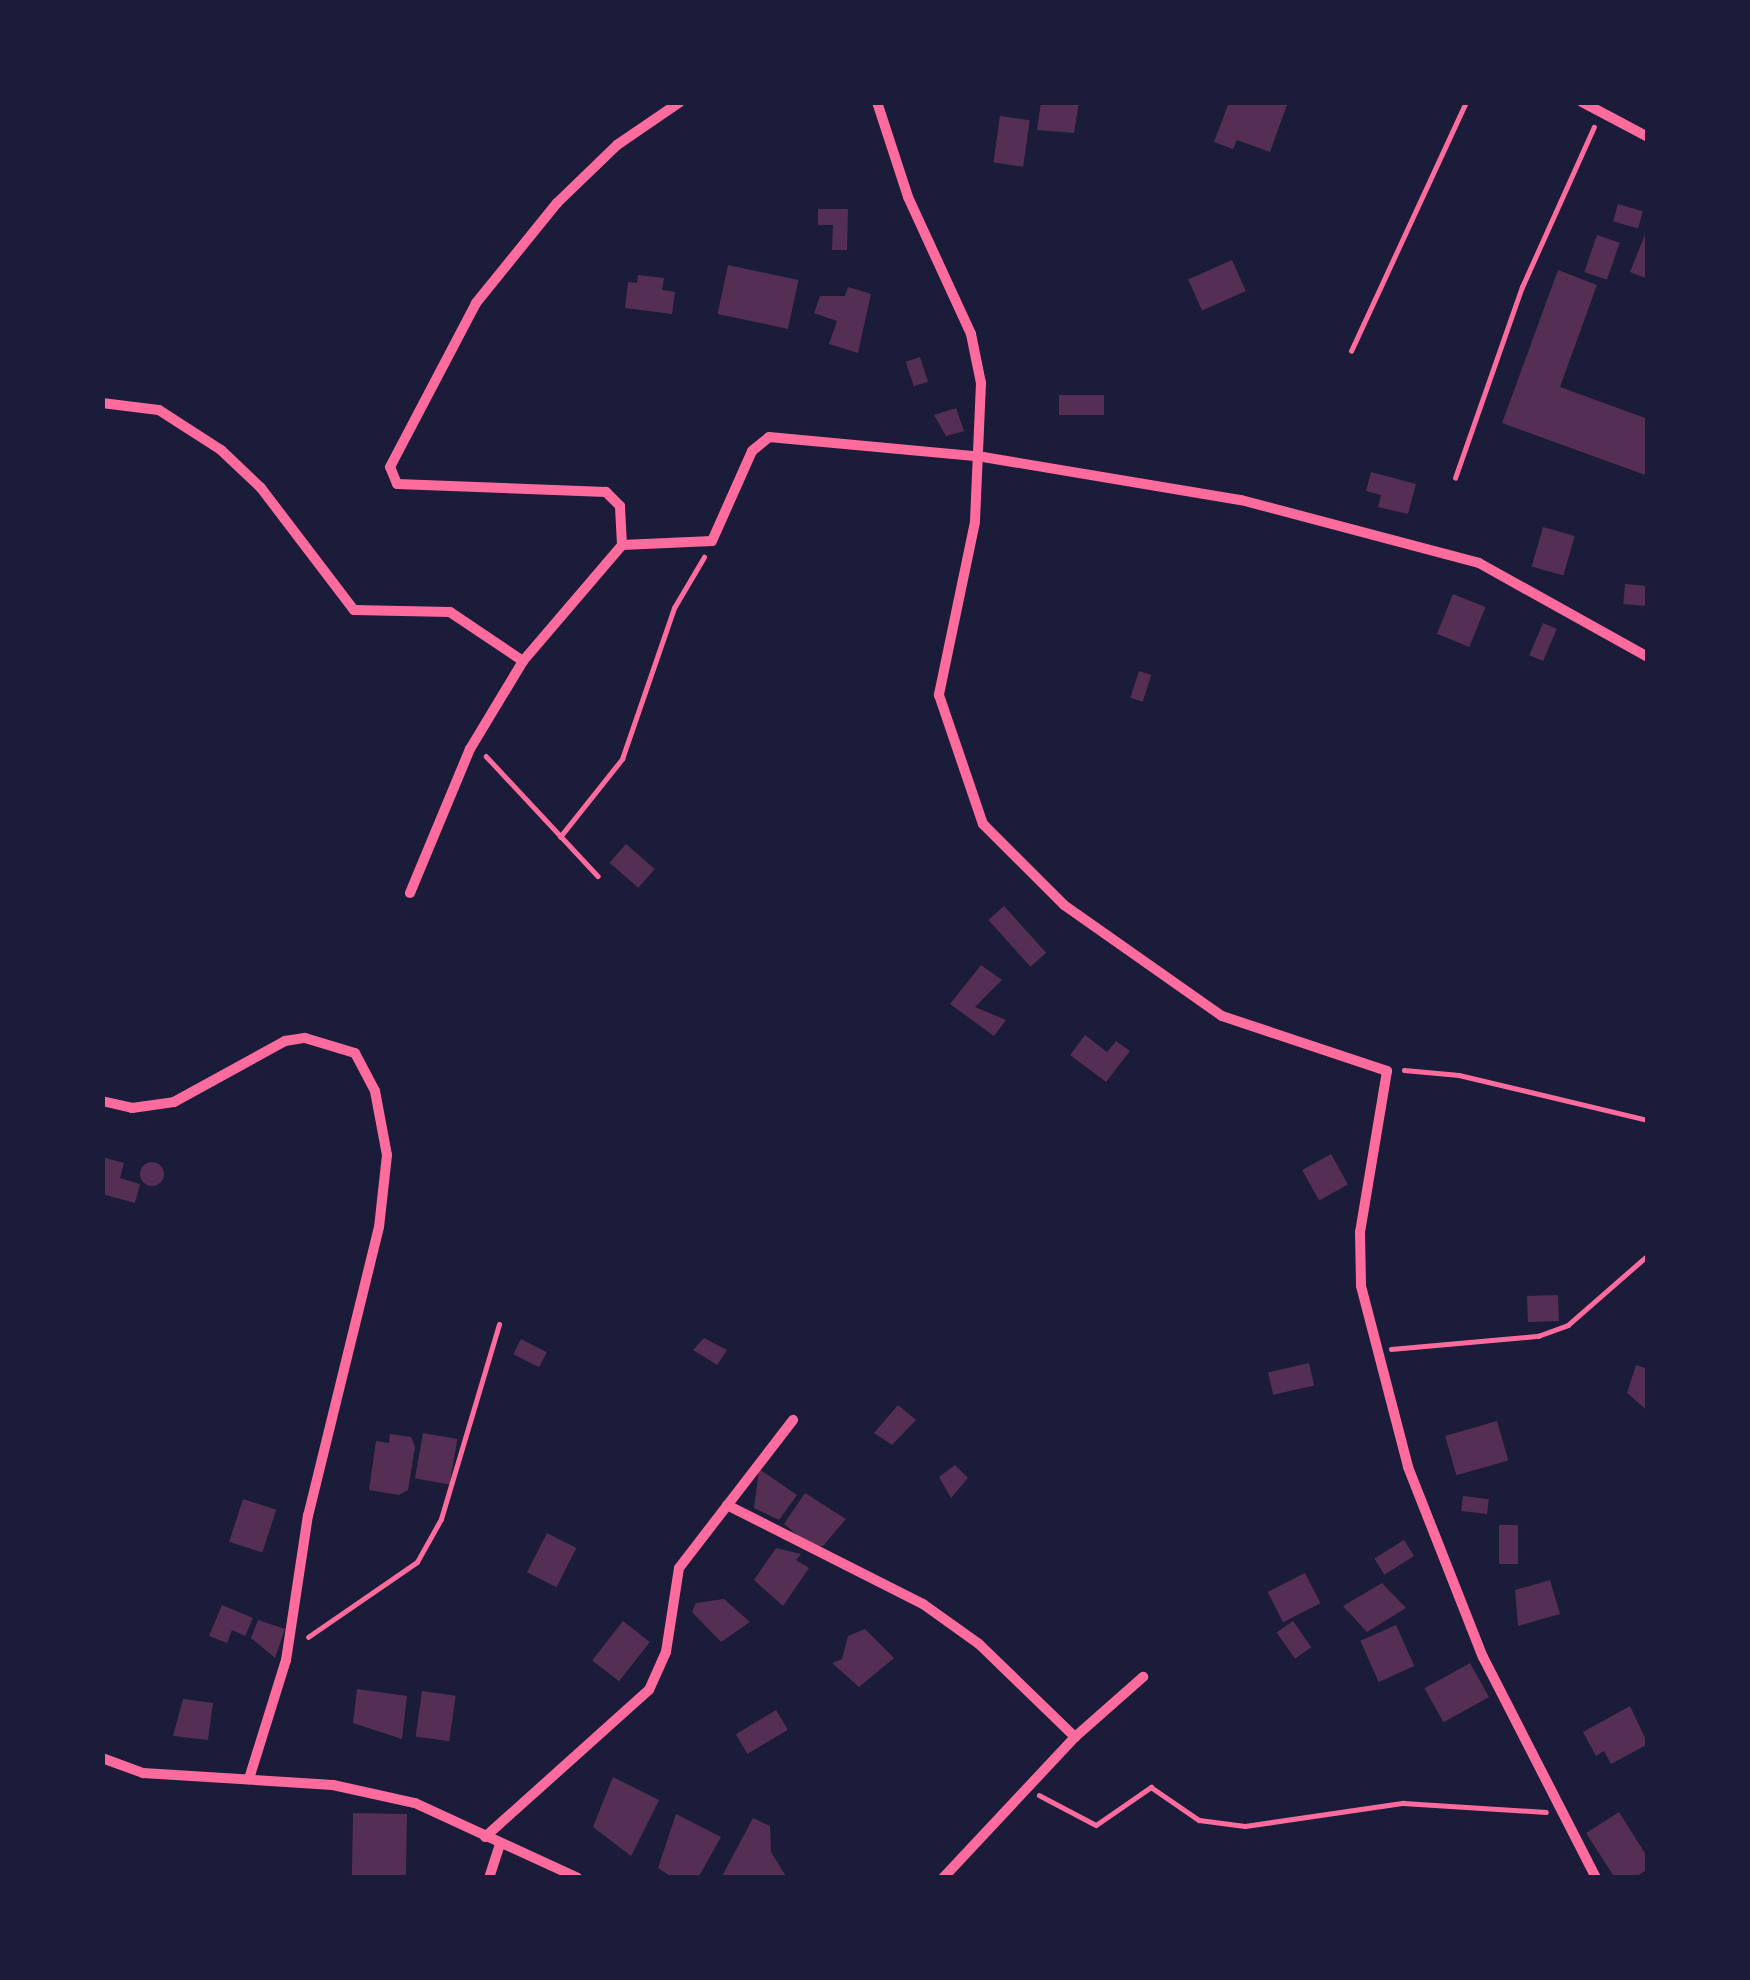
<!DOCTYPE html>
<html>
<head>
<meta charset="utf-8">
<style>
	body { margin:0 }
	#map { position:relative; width:1750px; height:1980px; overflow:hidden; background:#1b1b3a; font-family:"Crimson Pro",serif }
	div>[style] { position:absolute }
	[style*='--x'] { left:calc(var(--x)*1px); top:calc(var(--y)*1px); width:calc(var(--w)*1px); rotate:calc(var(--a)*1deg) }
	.building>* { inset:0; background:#542f53; transform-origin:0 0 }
	.round { border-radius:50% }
	.path>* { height:4.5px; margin:-2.25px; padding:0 2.25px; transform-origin:2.25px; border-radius:2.25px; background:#ff6b9d }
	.minor>* { height:10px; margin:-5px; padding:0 5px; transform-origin:5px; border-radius:5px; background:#ff6b9d }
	span { translate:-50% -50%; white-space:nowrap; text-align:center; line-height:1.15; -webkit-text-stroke:12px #1b1b3a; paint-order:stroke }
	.frame { position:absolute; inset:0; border:105px solid #1b1b3a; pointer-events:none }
</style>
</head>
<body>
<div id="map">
	<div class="building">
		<i style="clip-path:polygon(1041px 102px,1079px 102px,1074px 133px,1037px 130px)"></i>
		<i style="clip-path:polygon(1229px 102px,1288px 102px,1270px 152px,1237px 140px,1233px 149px,1214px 142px)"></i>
		<i style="left:1000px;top:116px;width:30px;height:47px;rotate:8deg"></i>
		<i style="left:1618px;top:204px;width:26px;height:18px;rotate:16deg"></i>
		<i style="clip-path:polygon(818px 209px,848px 209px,847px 250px,832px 250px,833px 225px,818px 225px)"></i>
		<i style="clip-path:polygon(1648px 227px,1648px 279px,1630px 272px)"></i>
		<i style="left:1597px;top:235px;width:24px;height:39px;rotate:19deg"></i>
		<i style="left:1232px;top:260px;width:34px;height:48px;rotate:66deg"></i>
		<i style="left:728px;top:265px;width:72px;height:50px;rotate:12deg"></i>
		<i style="clip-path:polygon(1558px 270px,1597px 285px,1560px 387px,1648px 419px,1648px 476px,1502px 423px)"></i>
		<i style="clip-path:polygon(638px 275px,664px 278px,662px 290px,675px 292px,672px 314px,625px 308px,628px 282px,637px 283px)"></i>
		<i style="clip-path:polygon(848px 287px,871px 294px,858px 353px,829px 344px,837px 321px,814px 313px,820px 296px,845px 296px)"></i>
		<i style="left:920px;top:357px;width:26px;height:15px;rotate:72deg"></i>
		<i style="left:1059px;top:395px;width:45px;height:20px"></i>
		<i style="clip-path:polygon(956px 408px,964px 431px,946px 436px,934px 415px)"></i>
		<i style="clip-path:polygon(1371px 472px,1416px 484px,1408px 514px,1378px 507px,1381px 495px,1366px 491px)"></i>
		<i style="left:1543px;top:527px;width:33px;height:41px;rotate:16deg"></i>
		<i style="left:1625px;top:584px;width:23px;height:20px;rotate:5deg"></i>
		<i style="left:1453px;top:594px;width:35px;height:43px;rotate:22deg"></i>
		<i style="left:1543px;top:623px;width:15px;height:35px;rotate:23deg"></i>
		<i style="left:1139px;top:671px;width:13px;height:28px;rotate:18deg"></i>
		<i style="left:626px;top:844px;width:38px;height:25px;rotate:41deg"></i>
		<i style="left:1004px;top:906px;width:63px;height:21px;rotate:48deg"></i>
		<i style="clip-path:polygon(981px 965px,1002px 980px,975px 1007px,1006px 1020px,994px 1036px,950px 1004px)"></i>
		<i style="clip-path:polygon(1085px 1035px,1107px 1052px,1116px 1041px,1130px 1051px,1106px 1082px,1070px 1055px)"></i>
		<i style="left:1331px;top:1154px;width:35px;height:33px;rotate:61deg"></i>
		<i style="clip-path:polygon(102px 1157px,124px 1163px,120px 1178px,140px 1184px,135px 1203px,102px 1194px)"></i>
		<i class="round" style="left:140px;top:1162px;width:24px;height:24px"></i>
		<i style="left:1558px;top:1295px;width:26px;height:31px;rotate:88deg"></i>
		<i style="clip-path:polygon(704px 1338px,727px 1350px,717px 1365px,693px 1350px)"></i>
		<i style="left:521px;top:1339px;width:29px;height:17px;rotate:27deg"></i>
		<i style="left:1309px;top:1363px;width:23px;height:42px;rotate:77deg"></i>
		<i style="clip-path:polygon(1636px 1365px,1648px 1369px,1648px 1411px,1627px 1393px)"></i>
		<i style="clip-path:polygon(898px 1405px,916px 1420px,892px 1445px,874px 1433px)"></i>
		<i style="left:1497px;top:1421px;width:41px;height:54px;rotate:74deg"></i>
		<i style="left:423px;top:1433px;width:35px;height:46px;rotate:10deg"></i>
		<i style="clip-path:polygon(390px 1434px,411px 1437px,415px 1447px,408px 1490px,399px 1495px,369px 1490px,376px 1441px,389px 1443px)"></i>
		<i style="clip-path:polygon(955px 1465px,968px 1478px,951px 1498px,939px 1477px)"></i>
		<i style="clip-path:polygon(759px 1469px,797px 1495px,779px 1520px,754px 1508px)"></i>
		<i style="clip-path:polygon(805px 1493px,846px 1519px,823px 1546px,813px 1548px,784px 1524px)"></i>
		<i style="left:1463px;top:1496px;width:26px;height:15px;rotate:7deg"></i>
		<i style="left:243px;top:1499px;width:35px;height:45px;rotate:18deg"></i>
		<i style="left:1499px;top:1525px;width:19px;height:39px"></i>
		<i style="left:547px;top:1533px;width:33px;height:44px;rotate:27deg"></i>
		<i style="left:1404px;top:1540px;width:19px;height:35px;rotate:58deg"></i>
		<i style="clip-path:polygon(776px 1548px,801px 1554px,796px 1560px,809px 1568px,783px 1606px,754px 1580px)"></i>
		<i style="left:1305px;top:1573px;width:34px;height:42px;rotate:63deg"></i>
		<i style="clip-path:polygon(1550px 1580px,1560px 1614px,1518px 1626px,1515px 1590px)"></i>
		<i style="clip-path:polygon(1382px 1583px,1406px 1608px,1367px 1632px,1343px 1606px)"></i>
		<i style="clip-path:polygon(724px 1599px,750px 1622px,721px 1642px,692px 1612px,696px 1603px)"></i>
		<i style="clip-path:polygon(222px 1605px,253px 1618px,245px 1636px,232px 1630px,227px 1643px,209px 1636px)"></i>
		<i style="clip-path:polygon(258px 1620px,285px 1629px,275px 1658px,251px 1638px)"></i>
		<i style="left:623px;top:1621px;width:34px;height:50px;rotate:38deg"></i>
		<i style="left:1293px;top:1621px;width:32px;height:20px;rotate:55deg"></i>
		<i style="left:1396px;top:1625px;width:45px;height:39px;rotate:66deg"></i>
		<i style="clip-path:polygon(865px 1629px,894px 1658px,859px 1687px,832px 1663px,842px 1659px,848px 1636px)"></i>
		<i style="left:1470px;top:1663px;width:39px;height:52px;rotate:61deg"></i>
		<i style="clip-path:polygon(357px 1689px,407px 1696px,402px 1739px,353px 1723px)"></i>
		<i style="left:422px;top:1691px;width:34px;height:46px;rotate:8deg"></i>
		<i style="clip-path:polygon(183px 1699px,213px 1703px,208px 1740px,173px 1736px)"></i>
		<i style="clip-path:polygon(1630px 1706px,1648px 1744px,1611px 1764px,1604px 1751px,1596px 1756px,1583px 1732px)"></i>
		<i style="left:776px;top:1710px;width:23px;height:47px;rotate:59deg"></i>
		<i style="clip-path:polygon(613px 1777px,659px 1800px,631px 1856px,593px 1827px)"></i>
		<i style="clip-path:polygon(1619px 1812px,1648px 1858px,1648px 1869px,1634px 1878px,1615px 1878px,1586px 1833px)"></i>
		<i style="left:353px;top:1813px;width:54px;height:65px;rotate:1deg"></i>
		<i style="clip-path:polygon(676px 1814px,721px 1837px,698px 1878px,673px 1878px,658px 1868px)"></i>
		<i style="clip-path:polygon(753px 1818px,770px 1826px,771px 1852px,787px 1878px,721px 1878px)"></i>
	</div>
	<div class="path">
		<i style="--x:1351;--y:351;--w:274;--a:-65.2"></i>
		<i style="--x:1455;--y:478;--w:202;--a:-70.7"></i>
		<i style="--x:1522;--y:287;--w:175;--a:-65.8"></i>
		<i style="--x:486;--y:756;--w:164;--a:47"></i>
		<i style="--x:560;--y:837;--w:100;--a:-51.5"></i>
		<i style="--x:622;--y:759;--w:160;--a:-71"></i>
		<i style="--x:674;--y:608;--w:59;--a:-59.5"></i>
		<i style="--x:1404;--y:1070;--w:55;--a:5.2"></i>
		<i style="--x:1459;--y:1075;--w:194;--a:13.4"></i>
		<i style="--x:1391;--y:1349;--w:148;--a:-5.1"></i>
		<i style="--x:1538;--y:1336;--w:32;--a:-20"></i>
		<i style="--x:1568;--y:1325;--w:106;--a:-41.2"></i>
		<i style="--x:308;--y:1637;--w:132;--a:-34.5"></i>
		<i style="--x:417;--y:1562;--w:49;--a:-60.8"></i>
		<i style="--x:441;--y:1519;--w:203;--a:-73.4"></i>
		<i style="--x:1039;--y:1795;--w:64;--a:27.8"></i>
		<i style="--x:1096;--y:1825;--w:67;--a:-34.6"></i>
		<i style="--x:1151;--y:1787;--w:58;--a:34.5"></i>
		<i style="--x:1199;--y:1820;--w:46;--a:7.4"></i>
		<i style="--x:1245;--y:1826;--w:160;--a:-8.3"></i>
		<i style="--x:1403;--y:1803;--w:143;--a:3.6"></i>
	</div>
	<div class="minor">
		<i style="--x:877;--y:102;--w:100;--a:71.9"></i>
		<i style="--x:908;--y:197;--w:151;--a:65.3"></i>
		<i style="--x:971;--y:334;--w:50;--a:78.5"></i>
		<i style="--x:981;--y:383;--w:139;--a:92.5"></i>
		<i style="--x:975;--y:522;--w:177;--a:101.8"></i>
		<i style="--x:939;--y:695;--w:136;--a:71.2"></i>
		<i style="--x:983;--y:824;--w:115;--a:45"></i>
		<i style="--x:1064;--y:905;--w:193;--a:35.1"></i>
		<i style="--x:1222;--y:1016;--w:174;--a:18.4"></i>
		<i style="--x:1387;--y:1071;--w:163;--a:99.5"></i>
		<i style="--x:1360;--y:1232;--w:54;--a:88.9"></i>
		<i style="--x:1361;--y:1286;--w:187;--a:75.4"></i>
		<i style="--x:1408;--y:1467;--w:204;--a:68.5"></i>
		<i style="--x:1483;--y:1657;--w:248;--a:62.9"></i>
		<i style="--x:1582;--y:102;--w:75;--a:27.9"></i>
		<i style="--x:102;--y:403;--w:57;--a:7"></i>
		<i style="--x:159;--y:410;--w:74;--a:32.8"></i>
		<i style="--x:221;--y:450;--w:55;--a:43.5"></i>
		<i style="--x:261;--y:488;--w:153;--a:52.7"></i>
		<i style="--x:354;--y:610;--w:96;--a:1.2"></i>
		<i style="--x:450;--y:612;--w:88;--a:33.9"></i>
		<i style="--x:622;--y:545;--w:39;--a:-93"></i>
		<i style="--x:620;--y:506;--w:20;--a:-135"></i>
		<i style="--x:606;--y:492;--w:209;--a:-177.8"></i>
		<i style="--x:397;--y:484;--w:18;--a:-112"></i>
		<i style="--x:390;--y:467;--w:185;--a:-62.3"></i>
		<i style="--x:476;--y:303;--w:129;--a:-51"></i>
		<i style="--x:557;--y:203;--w:83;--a:-44"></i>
		<i style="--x:617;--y:145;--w:76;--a:-34.3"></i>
		<i style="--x:410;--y:893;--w:156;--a:-67.4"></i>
		<i style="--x:470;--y:749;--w:103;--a:-58.9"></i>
		<i style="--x:523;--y:661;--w:153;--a:-49.5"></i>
		<i style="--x:622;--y:545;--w:90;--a:-2.5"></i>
		<i style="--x:712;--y:541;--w:98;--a:-66"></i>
		<i style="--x:752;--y:451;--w:22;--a:-39"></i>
		<i style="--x:769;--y:437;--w:215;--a:5.3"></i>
		<i style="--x:983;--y:457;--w:262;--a:9.5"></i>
		<i style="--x:1241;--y:500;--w:246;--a:14.8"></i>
		<i style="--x:1479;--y:563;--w:193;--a:29.1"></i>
		<i style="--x:102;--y:1101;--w:31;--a:13"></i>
		<i style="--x:132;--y:1108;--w:42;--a:-8.1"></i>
		<i style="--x:174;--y:1102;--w:127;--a:-28.8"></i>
		<i style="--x:285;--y:1041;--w:20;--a:-9"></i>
		<i style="--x:305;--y:1038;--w:52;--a:16.7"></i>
		<i style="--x:355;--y:1053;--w:43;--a:62.2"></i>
		<i style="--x:375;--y:1091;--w:65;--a:79.4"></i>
		<i style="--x:387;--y:1155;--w:72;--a:96.3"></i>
		<i style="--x:379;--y:1227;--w:297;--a:103.8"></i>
		<i style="--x:308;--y:1515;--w:147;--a:98.6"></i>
		<i style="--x:286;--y:1660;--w:125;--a:107.3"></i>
		<i style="--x:727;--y:1505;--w:220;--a:26.8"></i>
		<i style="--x:923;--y:1604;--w:69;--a:35.5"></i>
		<i style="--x:979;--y:1644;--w:134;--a:44.1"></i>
		<i style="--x:102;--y:1758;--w:44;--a:20.1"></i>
		<i style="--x:143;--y:1773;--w:190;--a:3.6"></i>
		<i style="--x:333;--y:1785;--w:84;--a:12.4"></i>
		<i style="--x:415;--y:1803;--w:179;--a:24.7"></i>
		<i style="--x:485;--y:1837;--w:220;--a:-41.9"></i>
		<i style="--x:649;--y:1690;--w:42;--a:-65.9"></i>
		<i style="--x:666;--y:1652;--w:85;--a:-81.2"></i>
		<i style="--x:679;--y:1568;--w:187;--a:-52.4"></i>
		<i style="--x:489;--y:1878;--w:36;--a:-72"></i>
		<i style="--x:943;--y:1878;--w:193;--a:-46.9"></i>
		<i style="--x:1075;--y:1737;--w:91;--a:-41.4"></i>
	</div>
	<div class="frame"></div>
</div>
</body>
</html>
